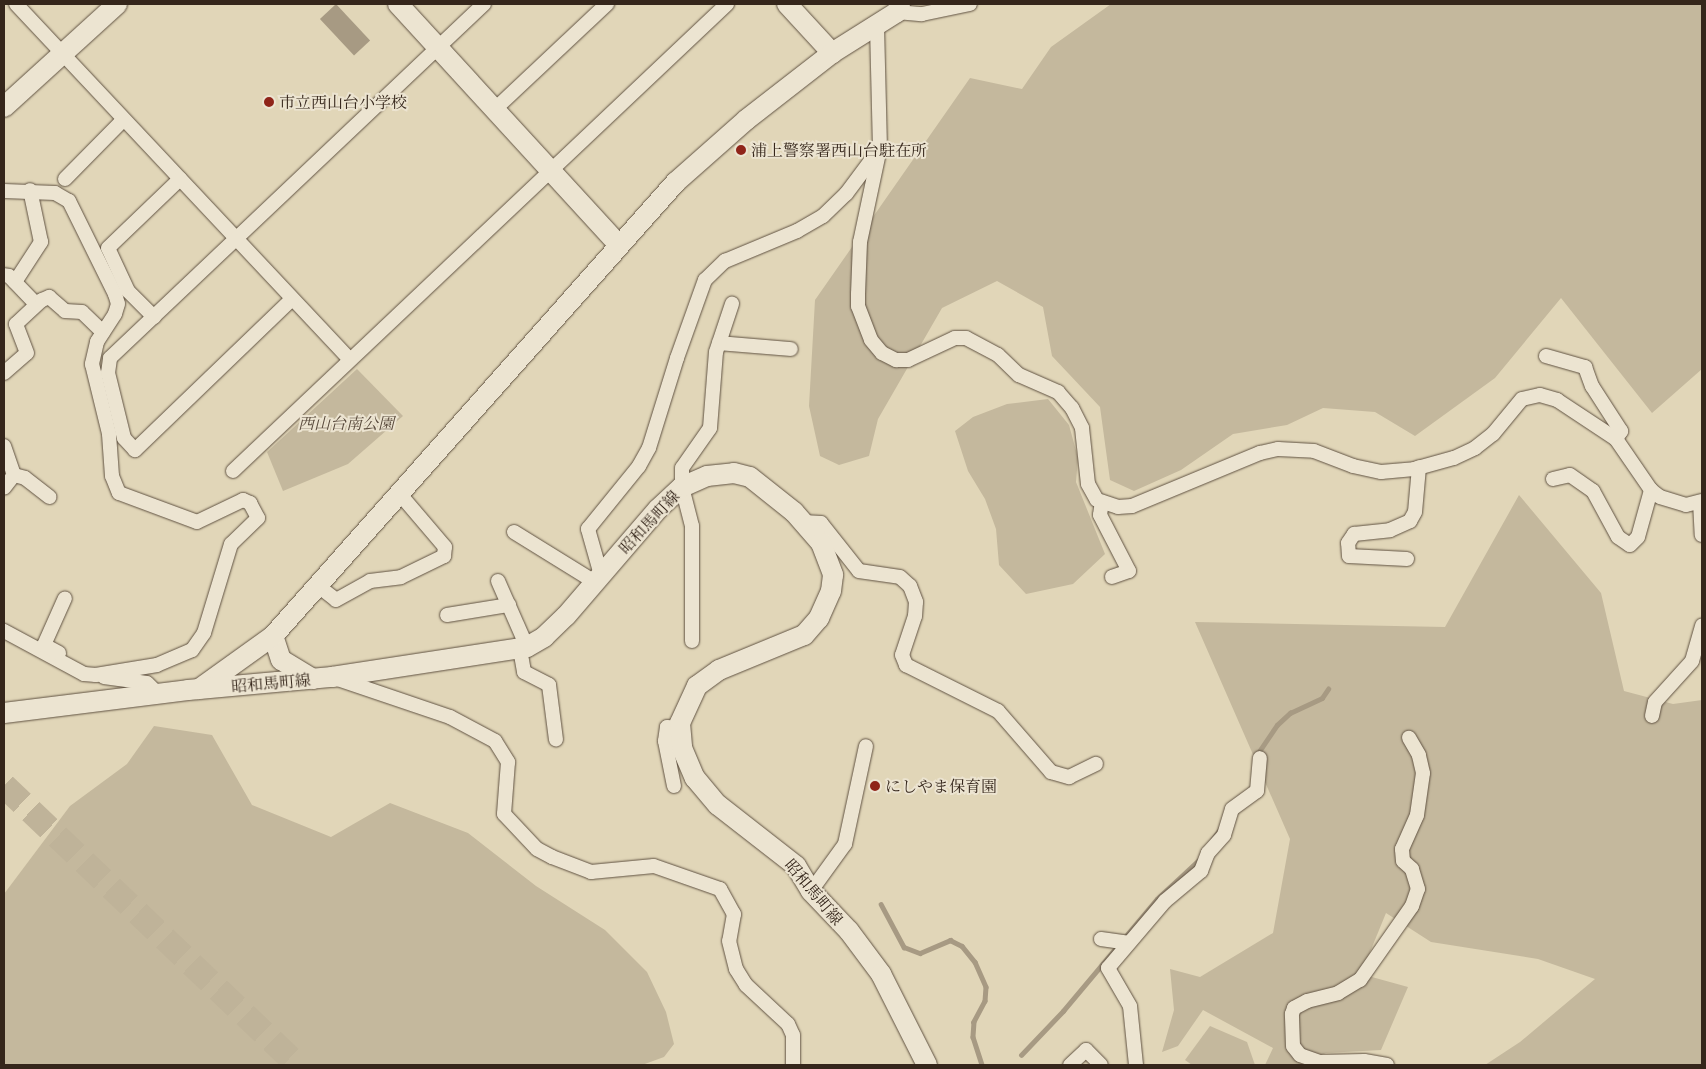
<!DOCTYPE html>
<html>
<head>
<meta charset="utf-8">
<style>
	body { margin:0 }
	#map { position:relative; width:1706px; height:1069px; overflow:hidden; background:#e1d6b8; font-family:"Gentium Book Plus","Noto Serif JP",serif }
	div>[style] { position:absolute }
	[style*='--x'] { left:calc(var(--x)*1px); top:calc(var(--y)*1px); width:calc(var(--w)*1px); rotate:calc(var(--a)*1deg) }
	.green>* { inset:0; background:#c4b89d }
	.water>* { inset:0; background:#a79a83; transform-origin:0 0 }
	.stream>* { height:4.5px; margin:-2.25px; padding:0 2.25px; transform-origin:2.25px; border-radius:2.25px; background:#a79a83 }
	.highway-tunnel>* { height:25px; margin-top:-12.5px; transform-origin:0; background:repeating-linear-gradient(90deg,#bfb399 0 25px,transparent 0 37px) }
	.roads { filter:drop-shadow(0 0 1px #605242) drop-shadow(0 0 1px #605242) }
	.street>* { height:14px; margin:-7px; padding:0 7px; transform-origin:7px; border-radius:7px; background:#ece4d1 }
	.secondary>* { height:20px; margin:-10px; padding:0 10px; transform-origin:10px; border-radius:10px; background:#ece4d1 }
	.dots>* { width:14px; height:14px; translate:-50% -50%; box-sizing:border-box; border:2px solid #ece4d1; border-radius:50% }
	span { translate:-50% -50%; white-space:nowrap; text-align:center; line-height:1.15; -webkit-text-stroke:4px #ece4d1; paint-order:stroke }
	.poi-label { font-size:16px; color:#35261b }
	.left { translate:0 -50%; text-align:left }
	.park-label { font-size:16px; color:#594a3c; font-style:italic }
	.street-label { font-size:16px; color:#35261b }
	.frame { position:absolute; inset:0; border:5px solid #35261b; pointer-events:none }
</style>
</head>
<body>
<div id="map">
	<div class="green">
		<i style="clip-path:polygon(1111px 4px,1702px 4px,1702px 369px,1652px 413px,1561px 298px,1495px 378px,1415px 436px,1375px 412px,1323px 408px,1287px 425px,1233px 434px,1181px 470px,1134px 491px,1110px 480px,1100px 407px,1052px 356px,1043px 307px,997px 281px,942px 308px,878px 419px,869px 456px,839px 465px,820px 456px,809px 406px,815px 300px,970px 78px,1022px 89px,1051px 47px)"></i>
		<i style="clip-path:polygon(357px 369px,403px 416px,348px 464px,283px 491px,267px 452px)"></i>
		<i style="clip-path:polygon(1048px 399px,1069px 425px,1078px 458px,1076px 482px,1105px 554px,1073px 584px,1026px 594px,999px 565px,996px 529px,985px 499px,968px 471px,955px 431px,973px 417px,1007px 404px)"></i>
		<i style="clip-path:polygon(1519px 495px,1601px 593px,1624px 691px,1673px 704px,1702px 700px,1702px 1065px,1485px 1065px,1520px 1042px,1595px 979px,1538px 959px,1431px 942px,1386px 913px,1361px 974px,1408px 987px,1381px 1050px,1326px 1053px,1298px 1065px,1265px 1065px,1273px 1048px,1203px 1010px,1178px 1046px,1162px 1052px,1174px 1010px,1170px 969px,1200px 977px,1273px 933px,1290px 839px,1195px 622px,1445px 627px)"></i>
		<i style="clip-path:polygon(154px 726px,212px 735px,252px 805px,331px 837px,390px 803px,468px 833px,536px 886px,605px 930px,647px 972px,666px 1012px,674px 1044px,664px 1057px,642px 1065px,4px 1065px,4px 894px,70px 806px,127px 764px)"></i>
		<i style="clip-path:polygon(1210px 1026px,1247px 1042px,1255px 1065px,1192px 1065px,1185px 1060px)"></i>
	</div>
	<div class="water">
		<i style="left:336px;top:4px;width:50px;height:22px;rotate:47deg"></i>
	</div>
	<div class="stream">
		<i style="--x:1256;--y:756;--w:37;--a:-56"></i>
		<i style="--x:1277;--y:725;--w:18;--a:-43"></i>
		<i style="--x:1290;--y:713;--w:35;--a:-25"></i>
		<i style="--x:1322;--y:698;--w:11;--a:-56"></i>
		<i style="--x:1212;--y:840;--w:17;--a:-54"></i>
		<i style="--x:881;--y:904;--w:49;--a:61.9"></i>
		<i style="--x:904;--y:947;--w:17;--a:21"></i>
		<i style="--x:920;--y:953;--w:33;--a:-23"></i>
		<i style="--x:950;--y:940;--w:13;--a:27"></i>
		<i style="--x:962;--y:946;--w:21;--a:51"></i>
		<i style="--x:975;--y:962;--w:27;--a:66"></i>
		<i style="--x:986;--y:987;--w:14;--a:94"></i>
		<i style="--x:985;--y:1001;--w:24;--a:118"></i>
		<i style="--x:974;--y:1022;--w:15;--a:94"></i>
		<i style="--x:973;--y:1037;--w:29;--a:72"></i>
		<i style="--x:1021;--y:1055;--w:61;--a:-46.3"></i>
		<i style="--x:1063;--y:1011;--w:146;--a:-50"></i>
		<i style="--x:1157;--y:899;--w:59;--a:-42.9"></i>
	</div>
	<div class="highway-tunnel">
		<i style="--x:4;--y:785;--w:406;--a:43.6"></i>
	</div>
	<div class="roads">
		<div class="street">
			<i style="--x:16;--y:4;--w:487;--a:46.8"></i>
			<i style="--x:897;--y:12;--w:25;--a:5"></i>
			<i style="--x:922;--y:14;--w:49;--a:-11.8"></i>
			<i style="--x:877;--y:26;--w:122;--a:88.6"></i>
			<i style="--x:880;--y:148;--w:96;--a:102"></i>
			<i style="--x:860;--y:242;--w:52;--a:92.2"></i>
			<i style="--x:858;--y:294;--w:12;--a:90"></i>
			<i style="--x:858;--y:306;--w:36;--a:69"></i>
			<i style="--x:871;--y:340;--w:17;--a:50"></i>
			<i style="--x:882;--y:353;--w:16;--a:27"></i>
			<i style="--x:896;--y:360;--w:12;--a:0"></i>
			<i style="--x:908;--y:360;--w:52;--a:-25.1"></i>
			<i style="--x:955;--y:338;--w:11;--a:0"></i>
			<i style="--x:966;--y:338;--w:36;--a:28"></i>
			<i style="--x:998;--y:355;--w:29;--a:44"></i>
			<i style="--x:1019;--y:375;--w:43;--a:23.6"></i>
			<i style="--x:1058;--y:392;--w:21;--a:49"></i>
			<i style="--x:1072;--y:408;--w:22;--a:63"></i>
			<i style="--x:1082;--y:428;--w:56;--a:83.9"></i>
			<i style="--x:1088;--y:484;--w:18;--a:61"></i>
			<i style="--x:1097;--y:500;--w:22;--a:18"></i>
			<i style="--x:1118;--y:507;--w:14;--a:-4"></i>
			<i style="--x:1132;--y:506;--w:139;--a:-22.5"></i>
			<i style="--x:1260;--y:453;--w:18;--a:-13"></i>
			<i style="--x:1278;--y:449;--w:36;--a:3"></i>
			<i style="--x:1314;--y:451;--w:42;--a:21"></i>
			<i style="--x:1353;--y:466;--w:29;--a:12"></i>
			<i style="--x:1381;--y:472;--w:33;--a:-5"></i>
			<i style="--x:1414;--y:469;--w:41;--a:-15.4"></i>
			<i style="--x:1454;--y:458;--w:23;--a:-25"></i>
			<i style="--x:1475;--y:448;--w:23;--a:-38"></i>
			<i style="--x:1493;--y:434;--w:45;--a:-50.4"></i>
			<i style="--x:1522;--y:399;--w:18;--a:-13"></i>
			<i style="--x:1540;--y:395;--w:18;--a:16"></i>
			<i style="--x:1557;--y:400;--w:71;--a:33.5"></i>
			<i style="--x:1616;--y:439;--w:62;--a:55.5"></i>
			<i style="--x:1651;--y:490;--w:11;--a:38"></i>
			<i style="--x:1660;--y:497;--w:27;--a:17"></i>
			<i style="--x:1686;--y:505;--w:16;--a:-14"></i>
			<i style="--x:495;--y:109;--w:154;--a:-43.2"></i>
			<i style="--x:65;--y:179;--w:83;--a:-45.5"></i>
			<i style="--x:4;--y:191;--w:51;--a:2.2"></i>
			<i style="--x:55;--y:193;--w:16;--a:30"></i>
			<i style="--x:69;--y:201;--w:104;--a:63.7"></i>
			<i style="--x:115;--y:294;--w:10;--a:73"></i>
			<i style="--x:118;--y:304;--w:10;--a:107"></i>
			<i style="--x:115;--y:314;--w:33;--a:123"></i>
			<i style="--x:97;--y:342;--w:23;--a:103"></i>
			<i style="--x:92;--y:364;--w:72;--a:76.3"></i>
			<i style="--x:109;--y:434;--w:42;--a:85.9"></i>
			<i style="--x:112;--y:476;--w:18;--a:68"></i>
			<i style="--x:119;--y:493;--w:83;--a:20.4"></i>
			<i style="--x:197;--y:522;--w:51;--a:-25.6"></i>
			<i style="--x:243;--y:500;--w:8;--a:23"></i>
			<i style="--x:250;--y:503;--w:17;--a:62"></i>
			<i style="--x:258;--y:518;--w:37;--a:136"></i>
			<i style="--x:231;--y:544;--w:93;--a:106.9"></i>
			<i style="--x:204;--y:633;--w:21;--a:125"></i>
			<i style="--x:192;--y:650;--w:38;--a:157"></i>
			<i style="--x:157;--y:665;--w:62;--a:170.7"></i>
			<i style="--x:96;--y:675;--w:12;--a:-175"></i>
			<i style="--x:84;--y:674;--w:91;--a:-151.7"></i>
			<i style="--x:4;--y:275;--w:5;--a:11"></i>
			<i style="--x:9;--y:276;--w:39;--a:46"></i>
			<i style="--x:15;--y:282;--w:48;--a:-57"></i>
			<i style="--x:41;--y:242;--w:53;--a:-101.9"></i>
			<i style="--x:292;--y:299;--w:218;--a:136.1"></i>
			<i style="--x:135;--y:450;--w:16;--a:-133"></i>
			<i style="--x:124;--y:438;--w:67;--a:-103.8"></i>
			<i style="--x:108;--y:373;--w:15;--a:-82"></i>
			<i style="--x:110;--y:358;--w:515;--a:-43.43"></i>
			<i style="--x:154;--y:317;--w:37;--a:-135"></i>
			<i style="--x:128;--y:291;--w:47;--a:-114.9"></i>
			<i style="--x:108;--y:248;--w:100;--a:-43.8"></i>
			<i style="--x:719;--y:343;--w:72;--a:4.8"></i>
			<i style="--x:1546;--y:356;--w:41;--a:15.8"></i>
			<i style="--x:1585;--y:367;--w:20;--a:70"></i>
			<i style="--x:1592;--y:386;--w:54;--a:57.2"></i>
			<i style="--x:1621;--y:431;--w:9;--a:122"></i>
			<i style="--x:4;--y:373;--w:30;--a:-41"></i>
			<i style="--x:27;--y:353;--w:31;--a:-111"></i>
			<i style="--x:16;--y:324;--w:35;--a:-43"></i>
			<i style="--x:42;--y:300;--w:8;--a:-23"></i>
			<i style="--x:49;--y:297;--w:21;--a:41"></i>
			<i style="--x:65;--y:311;--w:17;--a:3"></i>
			<i style="--x:82;--y:312;--w:29;--a:44"></i>
			<i style="--x:4;--y:446;--w:31;--a:71"></i>
			<i style="--x:14;--y:475;--w:16;--a:128"></i>
			<i style="--x:233;--y:471;--w:680;--a:-43.39"></i>
			<i style="--x:14;--y:475;--w:11;--a:15"></i>
			<i style="--x:25;--y:478;--w:31;--a:38"></i>
			<i style="--x:1553;--y:479;--w:17;--a:-13"></i>
			<i style="--x:1570;--y:475;--w:28;--a:35"></i>
			<i style="--x:1593;--y:491;--w:52;--a:61.5"></i>
			<i style="--x:1618;--y:537;--w:14;--a:34"></i>
			<i style="--x:1630;--y:545;--w:11;--a:-45"></i>
			<i style="--x:1638;--y:537;--w:49;--a:-74.5"></i>
			<i style="--x:1102;--y:502;--w:13;--a:99"></i>
			<i style="--x:1100;--y:515;--w:63;--a:62.6"></i>
			<i style="--x:1129;--y:571;--w:18;--a:161"></i>
			<i style="--x:1700;--y:502;--w:33;--a:87"></i>
			<i style="--x:803;--y:522;--w:18;--a:3"></i>
			<i style="--x:821;--y:523;--w:61;--a:51.6"></i>
			<i style="--x:859;--y:571;--w:41;--a:8.3"></i>
			<i style="--x:900;--y:577;--w:13;--a:42"></i>
			<i style="--x:910;--y:586;--w:17;--a:69"></i>
			<i style="--x:916;--y:602;--w:14;--a:94"></i>
			<i style="--x:915;--y:616;--w:41;--a:108.4"></i>
			<i style="--x:902;--y:655;--w:11;--a:68"></i>
			<i style="--x:906;--y:665;--w:103;--a:26.6"></i>
			<i style="--x:998;--y:711;--w:81;--a:49"></i>
			<i style="--x:1051;--y:772;--w:19;--a:16"></i>
			<i style="--x:1069;--y:777;--w:30;--a:-26"></i>
			<i style="--x:514;--y:532;--w:95;--a:31.7"></i>
			<i style="--x:1407;--y:559;--w:58;--a:-177"></i>
			<i style="--x:1349;--y:556;--w:13;--a:-94"></i>
			<i style="--x:1348;--y:543;--w:11;--a:-56"></i>
			<i style="--x:1354;--y:534;--w:36;--a:-6"></i>
			<i style="--x:1390;--y:530;--w:22;--a:-24"></i>
			<i style="--x:1410;--y:521;--w:10;--a:-61"></i>
			<i style="--x:1415;--y:512;--w:45;--a:-84.9"></i>
			<i style="--x:601;--y:575;--w:48;--a:-105.8"></i>
			<i style="--x:588;--y:529;--w:81;--a:-51"></i>
			<i style="--x:639;--y:466;--w:21;--a:-61"></i>
			<i style="--x:649;--y:448;--w:94;--a:-72.7"></i>
			<i style="--x:677;--y:358;--w:83;--a:-70.3"></i>
			<i style="--x:705;--y:280;--w:28;--a:-44"></i>
			<i style="--x:725;--y:261;--w:78;--a:-22.6"></i>
			<i style="--x:797;--y:231;--w:30;--a:-30"></i>
			<i style="--x:823;--y:216;--w:32;--a:-44"></i>
			<i style="--x:846;--y:194;--w:54;--a:-53.3"></i>
			<i style="--x:498;--y:581;--w:72;--a:66.3"></i>
			<i style="--x:317;--y:585;--w:24;--a:38"></i>
			<i style="--x:336;--y:600;--w:39;--a:-29"></i>
			<i style="--x:370;--y:581;--w:31;--a:-7"></i>
			<i style="--x:401;--y:577;--w:48;--a:-26"></i>
			<i style="--x:444;--y:556;--w:9;--a:-84"></i>
			<i style="--x:445;--y:547;--w:71;--a:-130.4"></i>
			<i style="--x:447;--y:615;--w:63;--a:-9.2"></i>
			<i style="--x:692;--y:641;--w:115;--a:-90"></i>
			<i style="--x:692;--y:526;--w:40;--a:-104.4"></i>
			<i style="--x:682;--y:487;--w:19;--a:-90"></i>
			<i style="--x:682;--y:468;--w:49;--a:-55"></i>
			<i style="--x:710;--y:428;--w:76;--a:-85.5"></i>
			<i style="--x:716;--y:352;--w:51;--a:-71.6"></i>
			<i style="--x:520;--y:649;--w:23;--a:80"></i>
			<i style="--x:524;--y:672;--w:28;--a:27"></i>
			<i style="--x:549;--y:685;--w:55;--a:82.7"></i>
			<i style="--x:59;--y:653;--w:17;--a:-152"></i>
			<i style="--x:44;--y:645;--w:51;--a:-65.9"></i>
			<i style="--x:104;--y:677;--w:43;--a:7.9"></i>
			<i style="--x:147;--y:683;--w:16;--a:45"></i>
			<i style="--x:335;--y:678;--w:121;--a:18.7"></i>
			<i style="--x:450;--y:717;--w:51;--a:28.1"></i>
			<i style="--x:495;--y:741;--w:25;--a:58"></i>
			<i style="--x:508;--y:762;--w:52;--a:94.4"></i>
			<i style="--x:504;--y:814;--w:48;--a:46.7"></i>
			<i style="--x:537;--y:849;--w:17;--a:28"></i>
			<i style="--x:552;--y:857;--w:42;--a:21"></i>
			<i style="--x:591;--y:872;--w:63;--a:-5.4"></i>
			<i style="--x:654;--y:866;--w:70;--a:19.2"></i>
			<i style="--x:720;--y:889;--w:29;--a:61"></i>
			<i style="--x:734;--y:914;--w:27;--a:100"></i>
			<i style="--x:729;--y:941;--w:29;--a:76"></i>
			<i style="--x:736;--y:969;--w:19;--a:58"></i>
			<i style="--x:746;--y:985;--w:57;--a:42.9"></i>
			<i style="--x:788;--y:1024;--w:12;--a:66"></i>
			<i style="--x:793;--y:1035;--w:30;--a:90"></i>
			<i style="--x:1652;--y:716;--w:14;--a:-78"></i>
			<i style="--x:1655;--y:702;--w:55;--a:-47.9"></i>
			<i style="--x:1692;--y:661;--w:37;--a:-74"></i>
			<i style="--x:674;--y:786;--w:46;--a:-101.3"></i>
			<i style="--x:665;--y:741;--w:14;--a:-82"></i>
			<i style="--x:667;--y:727;--w:12;--a:5"></i>
			<i style="--x:811;--y:891;--w:58;--a:-54.1"></i>
			<i style="--x:845;--y:844;--w:100;--a:-77.9"></i>
			<i style="--x:1101;--y:939;--w:27;--a:8"></i>
			<i style="--x:1070;--y:1065;--w:22;--a:-43"></i>
			<i style="--x:1086;--y:1050;--w:21;--a:45"></i>
			<i style="--x:1136;--y:1065;--w:59;--a:-95.8"></i>
			<i style="--x:1130;--y:1006;--w:44;--a:-120.1"></i>
			<i style="--x:1108;--y:968;--w:88;--a:-49.6"></i>
			<i style="--x:1165;--y:901;--w:47;--a:-39.8"></i>
			<i style="--x:1201;--y:871;--w:19;--a:-69"></i>
			<i style="--x:1208;--y:853;--w:24;--a:-48"></i>
			<i style="--x:1224;--y:835;--w:27;--a:-73"></i>
			<i style="--x:1232;--y:809;--w:31;--a:-36"></i>
			<i style="--x:1257;--y:791;--w:33;--a:-85"></i>
			<i style="--x:1387;--y:1065;--w:23;--a:-170"></i>
			<i style="--x:1364;--y:1061;--w:44;--a:178.7"></i>
			<i style="--x:1320;--y:1062;--w:21;--a:-161"></i>
			<i style="--x:1300;--y:1055;--w:11;--a:-128"></i>
			<i style="--x:1293;--y:1046;--w:32;--a:-92"></i>
			<i style="--x:1292;--y:1014;--w:6;--a:-72"></i>
			<i style="--x:1294;--y:1008;--w:15;--a:-28"></i>
			<i style="--x:1307;--y:1001;--w:32;--a:-14"></i>
			<i style="--x:1338;--y:993;--w:26;--a:-31"></i>
			<i style="--x:1360;--y:980;--w:90;--a:-54.9"></i>
			<i style="--x:1412;--y:906;--w:18;--a:-71"></i>
			<i style="--x:1418;--y:889;--w:21;--a:-107"></i>
			<i style="--x:1412;--y:869;--w:12;--a:-138"></i>
			<i style="--x:1403;--y:861;--w:12;--a:-95"></i>
			<i style="--x:1402;--y:849;--w:37;--a:-66"></i>
			<i style="--x:1417;--y:815;--w:42;--a:-81.9"></i>
			<i style="--x:1423;--y:773;--w:18;--a:-103"></i>
			<i style="--x:1419;--y:755;--w:20;--a:-120"></i>
		</div>
		<div class="secondary">
			<i style="--x:398;--y:4;--w:327;--a:47.5"></i>
			<i style="--x:787;--y:4;--w:67;--a:47.4"></i>
			<i style="--x:4;--y:107;--w:153;--a:-42.3"></i>
			<i style="--x:313;--y:679;--w:37;--a:-149"></i>
			<i style="--x:281;--y:660;--w:25;--a:-108"></i>
			<i style="--x:273;--y:636;--w:607;--a:-48.41"></i>
			<i style="--x:676;--y:182;--w:94;--a:-41.5"></i>
			<i style="--x:746;--y:120;--w:109;--a:-37.9"></i>
			<i style="--x:832;--y:53;--w:77;--a:-32.2"></i>
			<i style="--x:897;--y:12;--w:9;--a:-69"></i>
			<i style="--x:199;--y:689;--w:91;--a:-35.6"></i>
			<i style="--x:4;--y:713;--w:185;--a:-7.1"></i>
			<i style="--x:188;--y:690;--w:145;--a:-5.2"></i>
			<i style="--x:332;--y:677;--w:197;--a:-8.7"></i>
			<i style="--x:527;--y:647;--w:20;--a:-30"></i>
			<i style="--x:544;--y:637;--w:30;--a:-44"></i>
			<i style="--x:566;--y:616;--w:141;--a:-49.3"></i>
			<i style="--x:658;--y:509;--w:33;--a:-43"></i>
			<i style="--x:682;--y:487;--w:27;--a:-24"></i>
			<i style="--x:707;--y:476;--w:27;--a:-6"></i>
			<i style="--x:734;--y:473;--w:16;--a:14"></i>
			<i style="--x:750;--y:477;--w:56;--a:38.5"></i>
			<i style="--x:794;--y:512;--w:41;--a:48.9"></i>
			<i style="--x:821;--y:543;--w:34;--a:69"></i>
			<i style="--x:833;--y:575;--w:16;--a:97"></i>
			<i style="--x:831;--y:591;--w:30;--a:114"></i>
			<i style="--x:819;--y:618;--w:23;--a:131"></i>
			<i style="--x:804;--y:635;--w:92;--a:157.6"></i>
			<i style="--x:719;--y:670;--w:27;--a:144"></i>
			<i style="--x:697;--y:686;--w:41;--a:114.7"></i>
			<i style="--x:680;--y:723;--w:25;--a:85"></i>
			<i style="--x:682;--y:748;--w:33;--a:67"></i>
			<i style="--x:695;--y:778;--w:35;--a:50"></i>
			<i style="--x:718;--y:805;--w:99;--a:38"></i>
			<i style="--x:796;--y:866;--w:29;--a:59"></i>
			<i style="--x:811;--y:891;--w:55;--a:46.5"></i>
			<i style="--x:849;--y:931;--w:54;--a:53.3"></i>
			<i style="--x:881;--y:974;--w:102;--a:63.2"></i>
		</div>
	</div>
	<div class="dots">
		<i style="left:269px;top:102px;background:#8f2418"></i>
		<i style="left:741px;top:150px;background:#8f2418"></i>
		<i style="left:875px;top:786px;background:#8f2418"></i>
	</div>
	<div class="poi-label">
		<span class="left" style="left:279px;top:102px">市立西山台小学校</span>
		<span class="left" style="left:751px;top:150px">浦上警察署西山台駐在所</span>
		<span class="left" style="left:885px;top:786px">にしやま保育園</span>
	</div>
	<div class="park-label">
		<span style="left:346px;top:423px">西山台南公園</span>
	</div>
	<div class="street-label">
		<span style="left:649px;top:522px;rotate:-47deg">昭和馬町線</span>
		<span style="left:271px;top:683px;rotate:-5deg">昭和馬町線</span>
		<span style="left:814px;top:892px;rotate:50deg">昭和馬町線</span>
	</div>
	<div class="frame"></div>
</div>
</body>
</html>
